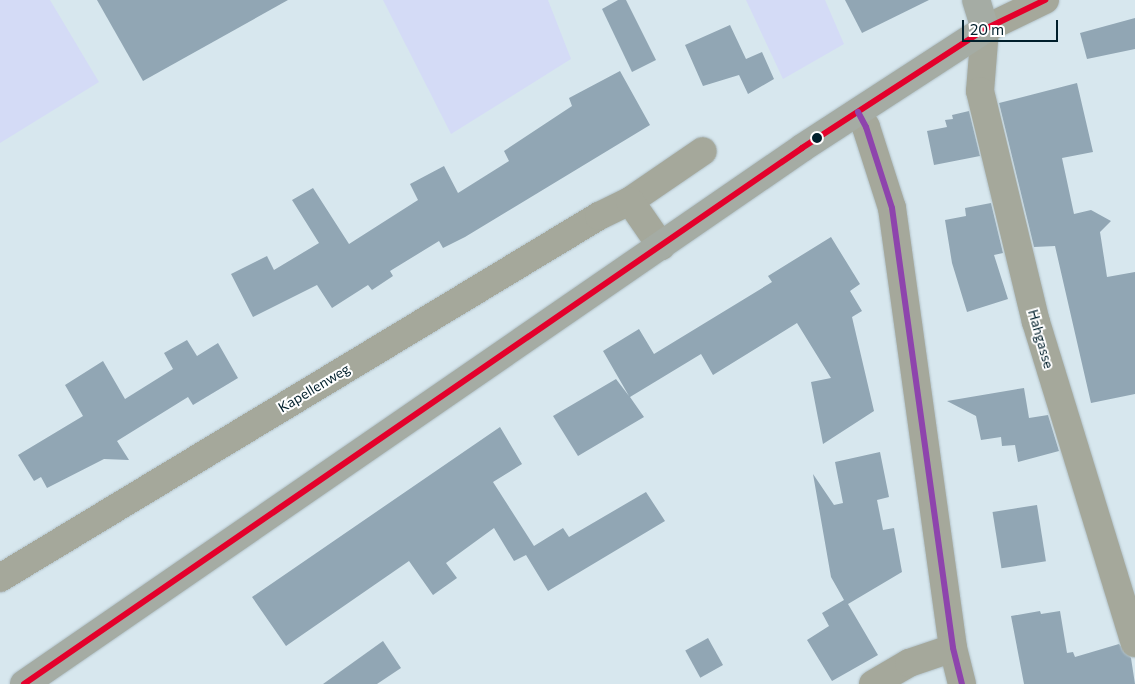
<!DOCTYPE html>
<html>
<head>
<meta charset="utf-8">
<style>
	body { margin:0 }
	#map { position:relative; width:1135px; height:684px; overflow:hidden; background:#d7e7ee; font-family:Commissioner,sans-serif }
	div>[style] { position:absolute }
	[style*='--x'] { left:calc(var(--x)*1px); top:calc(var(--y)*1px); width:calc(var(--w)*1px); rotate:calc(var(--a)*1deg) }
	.green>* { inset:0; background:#d4dbf6 }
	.building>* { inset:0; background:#91a6b4; transform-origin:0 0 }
	.roads { filter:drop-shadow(0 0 1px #b2c2c9) drop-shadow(0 0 1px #b2c2c9) }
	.minor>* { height:28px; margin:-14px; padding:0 14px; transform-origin:14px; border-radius:14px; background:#a5a89b }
	.major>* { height:28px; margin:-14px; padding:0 14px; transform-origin:14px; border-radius:14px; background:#a5aca4 }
	.bus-1>* { height:6px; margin:-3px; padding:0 3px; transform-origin:3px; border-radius:3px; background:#e4002b }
	.bus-2>* { height:6px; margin:-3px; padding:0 3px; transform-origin:3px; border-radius:3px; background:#8e44ad }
	.dots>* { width:14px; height:14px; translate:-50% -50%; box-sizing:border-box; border:2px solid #fff; border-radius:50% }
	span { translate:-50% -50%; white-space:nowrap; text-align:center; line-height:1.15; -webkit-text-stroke:4px #fff; paint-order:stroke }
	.street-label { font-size:14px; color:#001f2b }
	.scale { position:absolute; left:962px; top:20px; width:96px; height:22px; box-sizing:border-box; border:2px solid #001f2b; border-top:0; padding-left:6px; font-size:15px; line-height:18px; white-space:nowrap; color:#001f2b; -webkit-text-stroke:4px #fff; paint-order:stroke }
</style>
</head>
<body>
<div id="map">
	<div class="green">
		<i style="clip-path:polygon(0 0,50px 0,99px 82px,0 143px)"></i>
		<i style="clip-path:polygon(383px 0,548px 0,571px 59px,451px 134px)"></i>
		<i style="clip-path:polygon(746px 0,825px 0,844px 44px,783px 79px)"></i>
	</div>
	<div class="building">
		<i style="clip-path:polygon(97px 0,288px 0,143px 81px)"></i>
		<i style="clip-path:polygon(618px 0,626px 0,656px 60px,632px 72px,602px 9px)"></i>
		<i style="clip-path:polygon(845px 0,929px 0,862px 33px)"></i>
		<i style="clip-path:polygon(1135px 18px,1135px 49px,1087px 59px,1080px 33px)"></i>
		<i style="clip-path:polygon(730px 25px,746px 59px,762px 52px,774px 79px,748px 94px,739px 75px,703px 86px,685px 45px)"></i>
		<i style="clip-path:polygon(620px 71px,650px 125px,465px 237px,443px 248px,439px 241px,390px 271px,393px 276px,372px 290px,368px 285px,332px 308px,317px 285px,253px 317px,231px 274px,267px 256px,274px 270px,319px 243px,292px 200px,313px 188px,349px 244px,418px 200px,410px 184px,444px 166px,458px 193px,509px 161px,504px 151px,572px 106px,569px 98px)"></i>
		<i style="clip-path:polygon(1077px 83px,1093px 152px,1062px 158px,1074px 214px,1091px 210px,1111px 221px,1100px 232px,1107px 277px,1135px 272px,1135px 394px,1091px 403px,1055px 246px,1034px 247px,999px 103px)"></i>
		<i style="clip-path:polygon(969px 111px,980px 156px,934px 165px,927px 131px,947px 127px,945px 120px,953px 119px,952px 115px)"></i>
		<i style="clip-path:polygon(991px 203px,1003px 253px,994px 255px,1008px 299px,967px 312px,952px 263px,945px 220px,966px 216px,965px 208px)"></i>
		<i style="clip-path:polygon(831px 237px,860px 284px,850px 291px,862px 311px,852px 317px,874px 411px,823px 444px,811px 382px,831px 378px,797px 323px,713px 375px,701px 354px,630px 397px,644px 417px,578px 456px,553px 416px,616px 379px,629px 396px,603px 351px,639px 329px,654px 354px,772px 282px,768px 276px)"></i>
		<i style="clip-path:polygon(187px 340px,197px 356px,218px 343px,238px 378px,193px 405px,188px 397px,117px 441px,129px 460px,104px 459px,47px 488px,41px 477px,34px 481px,18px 455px,83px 416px,65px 385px,103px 361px,125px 399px,173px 369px,164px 353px)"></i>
		<i style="clip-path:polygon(1024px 388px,1029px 418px,1048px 415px,1059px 451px,1018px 462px,1015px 445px,1002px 446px,1001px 437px,981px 440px,976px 416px,947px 401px)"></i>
		<i style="clip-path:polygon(500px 427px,522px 464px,493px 482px,534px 546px,563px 528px,569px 537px,646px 492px,665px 521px,548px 591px,526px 555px,514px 561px,494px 528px,446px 563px,457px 578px,433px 595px,409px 561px,286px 646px,252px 597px)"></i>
		<i style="clip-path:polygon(880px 452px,889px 497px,877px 500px,883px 530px,894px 528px,902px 572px,848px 604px,878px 655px,832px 681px,807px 640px,829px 626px,822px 613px,844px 600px,831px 577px,813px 474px,834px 505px,843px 503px,835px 462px)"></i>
		<i style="left:1037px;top:505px;width:57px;height:45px;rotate:81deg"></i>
		<i style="clip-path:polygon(1040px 611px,1041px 614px,1060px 611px,1067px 653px,1073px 652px,1075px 657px,1119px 644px,1131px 658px,1135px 684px,1024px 684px,1011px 616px)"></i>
		<i style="left:708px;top:638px;width:31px;height:26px;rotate:61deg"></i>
		<i style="clip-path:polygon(383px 641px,401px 668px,377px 684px,323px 684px)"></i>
	</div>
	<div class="roads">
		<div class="minor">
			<i style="--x:1045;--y:0;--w:67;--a:154.2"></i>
			<i style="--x:985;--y:29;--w:62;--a:94.6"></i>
			<i style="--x:980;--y:91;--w:238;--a:76.4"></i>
			<i style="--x:1036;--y:322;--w:336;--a:72.9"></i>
			<i style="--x:858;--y:112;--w:17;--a:62"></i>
			<i style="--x:866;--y:127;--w:85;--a:72.2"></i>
			<i style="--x:892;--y:208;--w:444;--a:82.1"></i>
			<i style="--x:953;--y:648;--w:37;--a:76"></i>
			<i style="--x:630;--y:201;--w:88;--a:-34.4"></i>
			<i style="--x:0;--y:578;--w:700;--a:-31.15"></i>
			<i style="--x:599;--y:216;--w:34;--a:-26"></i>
			<i style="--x:630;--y:201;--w:55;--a:55.4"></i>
			<i style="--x:873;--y:684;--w:42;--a:-30.3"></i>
			<i style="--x:909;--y:663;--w:46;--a:-18.8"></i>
		</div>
		<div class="major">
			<i style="--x:24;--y:684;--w:945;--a:-34.56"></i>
			<i style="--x:802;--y:148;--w:218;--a:-33"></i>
			<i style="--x:985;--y:29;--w:30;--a:-107"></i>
		</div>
	</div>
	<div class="bus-1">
		<i style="--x:24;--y:684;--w:945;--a:-34.56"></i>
		<i style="--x:802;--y:148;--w:218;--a:-33"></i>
		<i style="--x:985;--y:29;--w:67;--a:-25.8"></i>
	</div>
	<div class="bus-2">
		<i style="--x:858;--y:112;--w:17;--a:62"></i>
		<i style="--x:866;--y:127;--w:85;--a:72.2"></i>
		<i style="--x:892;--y:208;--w:444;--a:82.1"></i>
		<i style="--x:953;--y:648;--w:37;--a:76"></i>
	</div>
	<div class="dots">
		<i style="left:817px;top:138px;background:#001f2b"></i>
	</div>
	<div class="street-label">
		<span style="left:1041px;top:339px;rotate:74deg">Hahgasse</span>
		<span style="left:314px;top:388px;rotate:-31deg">Kapellenweg</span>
	</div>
	<div class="scale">20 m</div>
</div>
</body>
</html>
